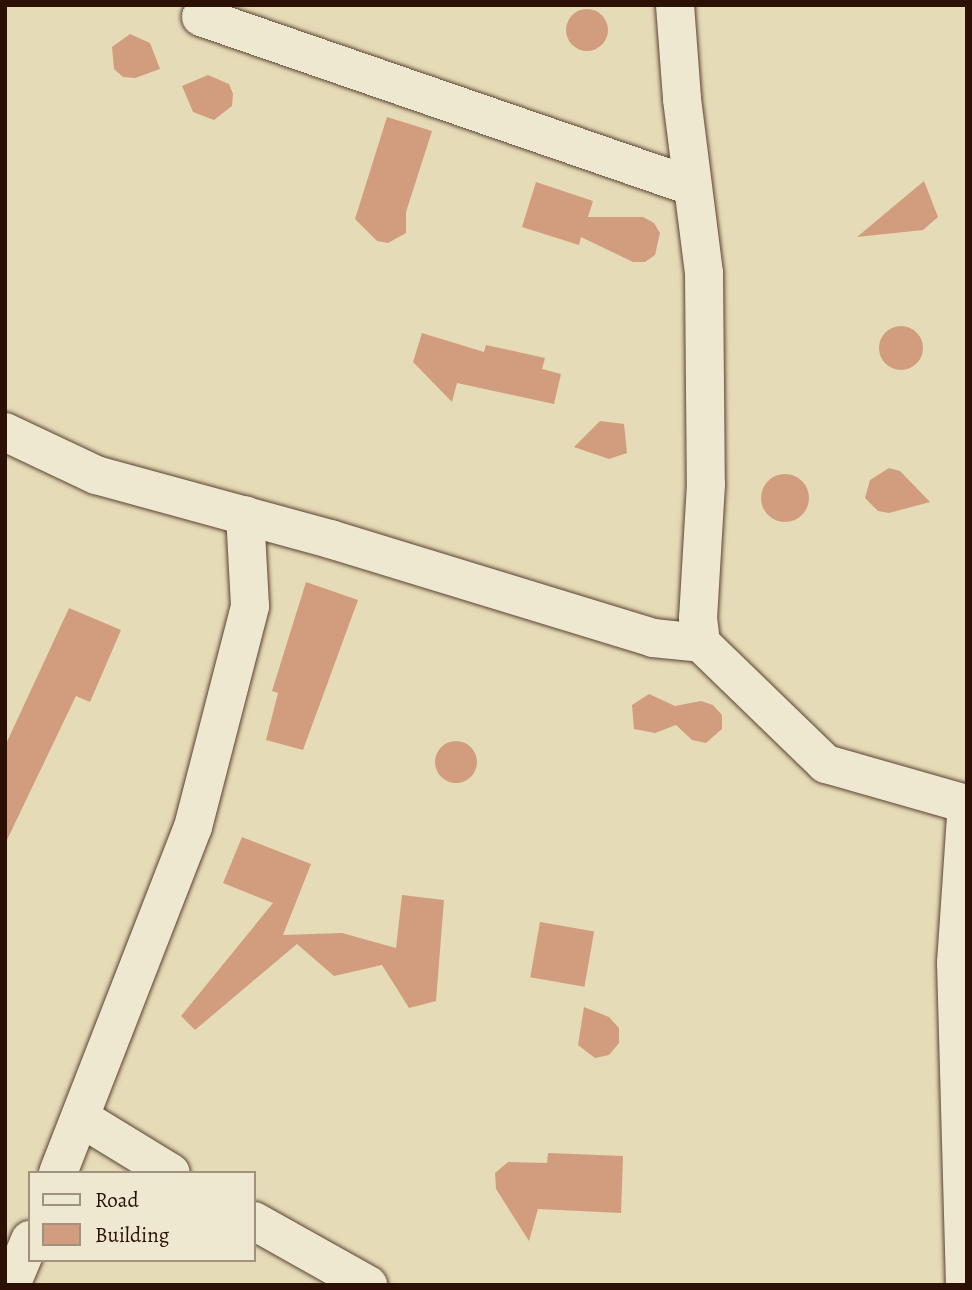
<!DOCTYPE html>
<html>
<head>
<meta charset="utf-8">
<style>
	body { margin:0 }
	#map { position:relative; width:972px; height:1290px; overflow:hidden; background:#e6dbb7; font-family:Alegreya,serif }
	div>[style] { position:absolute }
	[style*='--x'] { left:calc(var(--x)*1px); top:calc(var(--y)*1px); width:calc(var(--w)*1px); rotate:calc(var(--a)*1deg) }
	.building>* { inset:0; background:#d19d7e; transform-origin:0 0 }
	.round { border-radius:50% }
	.roads { filter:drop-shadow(0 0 2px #5a4332) drop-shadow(0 0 2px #5a4332) }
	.minor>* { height:38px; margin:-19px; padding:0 19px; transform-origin:19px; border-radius:19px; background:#efe8d0 }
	span { translate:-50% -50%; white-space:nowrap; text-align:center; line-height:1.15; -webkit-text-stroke:6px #efe8d0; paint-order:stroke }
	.frame { position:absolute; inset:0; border:7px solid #2c1006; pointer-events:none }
	.legend { position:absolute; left:28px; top:1171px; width:228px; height:91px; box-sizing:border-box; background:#efe8d0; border:2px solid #a1927f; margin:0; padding:9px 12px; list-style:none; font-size:21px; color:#2c1006 }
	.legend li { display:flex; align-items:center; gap:14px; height:35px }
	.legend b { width:35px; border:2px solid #a1927f }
</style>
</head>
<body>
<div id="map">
	<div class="building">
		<i class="round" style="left:566px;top:9px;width:42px;height:42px"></i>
		<i style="clip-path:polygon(130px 34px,150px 43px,160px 69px,135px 78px,123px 77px,114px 69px,112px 47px)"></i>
		<i style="clip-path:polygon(208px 75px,229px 84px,233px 94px,232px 106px,214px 120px,193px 112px,182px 86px)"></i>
		<i style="clip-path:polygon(387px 117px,432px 131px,406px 212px,406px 233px,388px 243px,377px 241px,355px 219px)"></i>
		<i style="clip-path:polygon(924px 181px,938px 217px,923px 230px,857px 237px)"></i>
		<i style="clip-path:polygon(536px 182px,593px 201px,588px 217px,643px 217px,654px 223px,660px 233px,655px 255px,645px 262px,633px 262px,581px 237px,579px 245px,522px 227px)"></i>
		<i class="round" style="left:879px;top:326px;width:44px;height:44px"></i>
		<i style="clip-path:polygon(422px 333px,484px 352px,486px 345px,545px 358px,542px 369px,561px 374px,554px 404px,457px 383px,452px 402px,413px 362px)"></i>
		<i style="clip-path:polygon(600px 421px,624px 424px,627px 453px,609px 459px,574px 447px)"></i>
		<i style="clip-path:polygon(889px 468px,900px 471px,930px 502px,889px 513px,878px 511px,865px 498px,870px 480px)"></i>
		<i class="round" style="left:761px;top:474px;width:48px;height:48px"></i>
		<i style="clip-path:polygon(306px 582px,358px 600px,303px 750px,266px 740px,278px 693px,272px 691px)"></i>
		<i style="clip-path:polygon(69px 608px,121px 630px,90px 702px,76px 696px,5px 844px,5px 746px)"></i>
		<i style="clip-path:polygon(649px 694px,675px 706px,701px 701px,713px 705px,722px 715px,722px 729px,706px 743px,692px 740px,676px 725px,655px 733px,634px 729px,632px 705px)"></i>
		<i class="round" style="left:435px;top:741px;width:42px;height:42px"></i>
		<i style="clip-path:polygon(242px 837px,311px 864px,283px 935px,342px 933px,396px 948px,402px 895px,444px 900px,436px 1001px,409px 1008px,382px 965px,334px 976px,297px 944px,195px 1030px,181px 1016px,273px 903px,223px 883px)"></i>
		<i style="left:540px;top:922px;width:55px;height:56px;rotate:10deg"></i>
		<i style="clip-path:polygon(584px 1007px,609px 1017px,619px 1028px,619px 1043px,609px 1055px,595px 1058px,578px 1045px)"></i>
		<i style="clip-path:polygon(548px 1153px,623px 1156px,621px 1213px,538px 1209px,529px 1241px,496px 1189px,495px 1173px,508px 1162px,547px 1163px)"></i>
	</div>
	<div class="roads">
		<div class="minor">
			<i style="--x:675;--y:5;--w:94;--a:85.7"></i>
			<i style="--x:682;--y:99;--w:175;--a:82.8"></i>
			<i style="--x:704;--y:273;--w:211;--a:89.5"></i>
			<i style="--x:706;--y:484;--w:134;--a:93.4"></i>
			<i style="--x:698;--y:618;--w:25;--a:83"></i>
			<i style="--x:201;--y:17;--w:518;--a:19.03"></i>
			<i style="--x:5;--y:432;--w:101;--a:25.3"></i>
			<i style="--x:96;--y:475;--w:243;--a:15.3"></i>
			<i style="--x:330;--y:539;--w:338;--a:17"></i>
			<i style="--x:653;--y:638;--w:48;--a:5.9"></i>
			<i style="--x:701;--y:643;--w:174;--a:44.1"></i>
			<i style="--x:826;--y:764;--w:146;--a:15.9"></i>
			<i style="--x:81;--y:1118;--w:105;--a:31.4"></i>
			<i style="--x:58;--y:1173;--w:371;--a:-68.7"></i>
			<i style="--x:193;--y:827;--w:228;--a:-75.5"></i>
			<i style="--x:250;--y:606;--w:91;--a:-93.1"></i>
			<i style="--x:254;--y:1221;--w:131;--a:29.3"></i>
			<i style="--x:11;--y:1285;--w:49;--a:-67.1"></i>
			<i style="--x:965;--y:1285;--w:322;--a:-91.6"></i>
			<i style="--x:956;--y:963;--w:160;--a:-86.1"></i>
		</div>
	</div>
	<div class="frame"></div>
	<ul class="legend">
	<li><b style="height:9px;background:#efe8d0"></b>Road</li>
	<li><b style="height:19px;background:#d19d7e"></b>Building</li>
	</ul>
</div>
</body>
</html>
